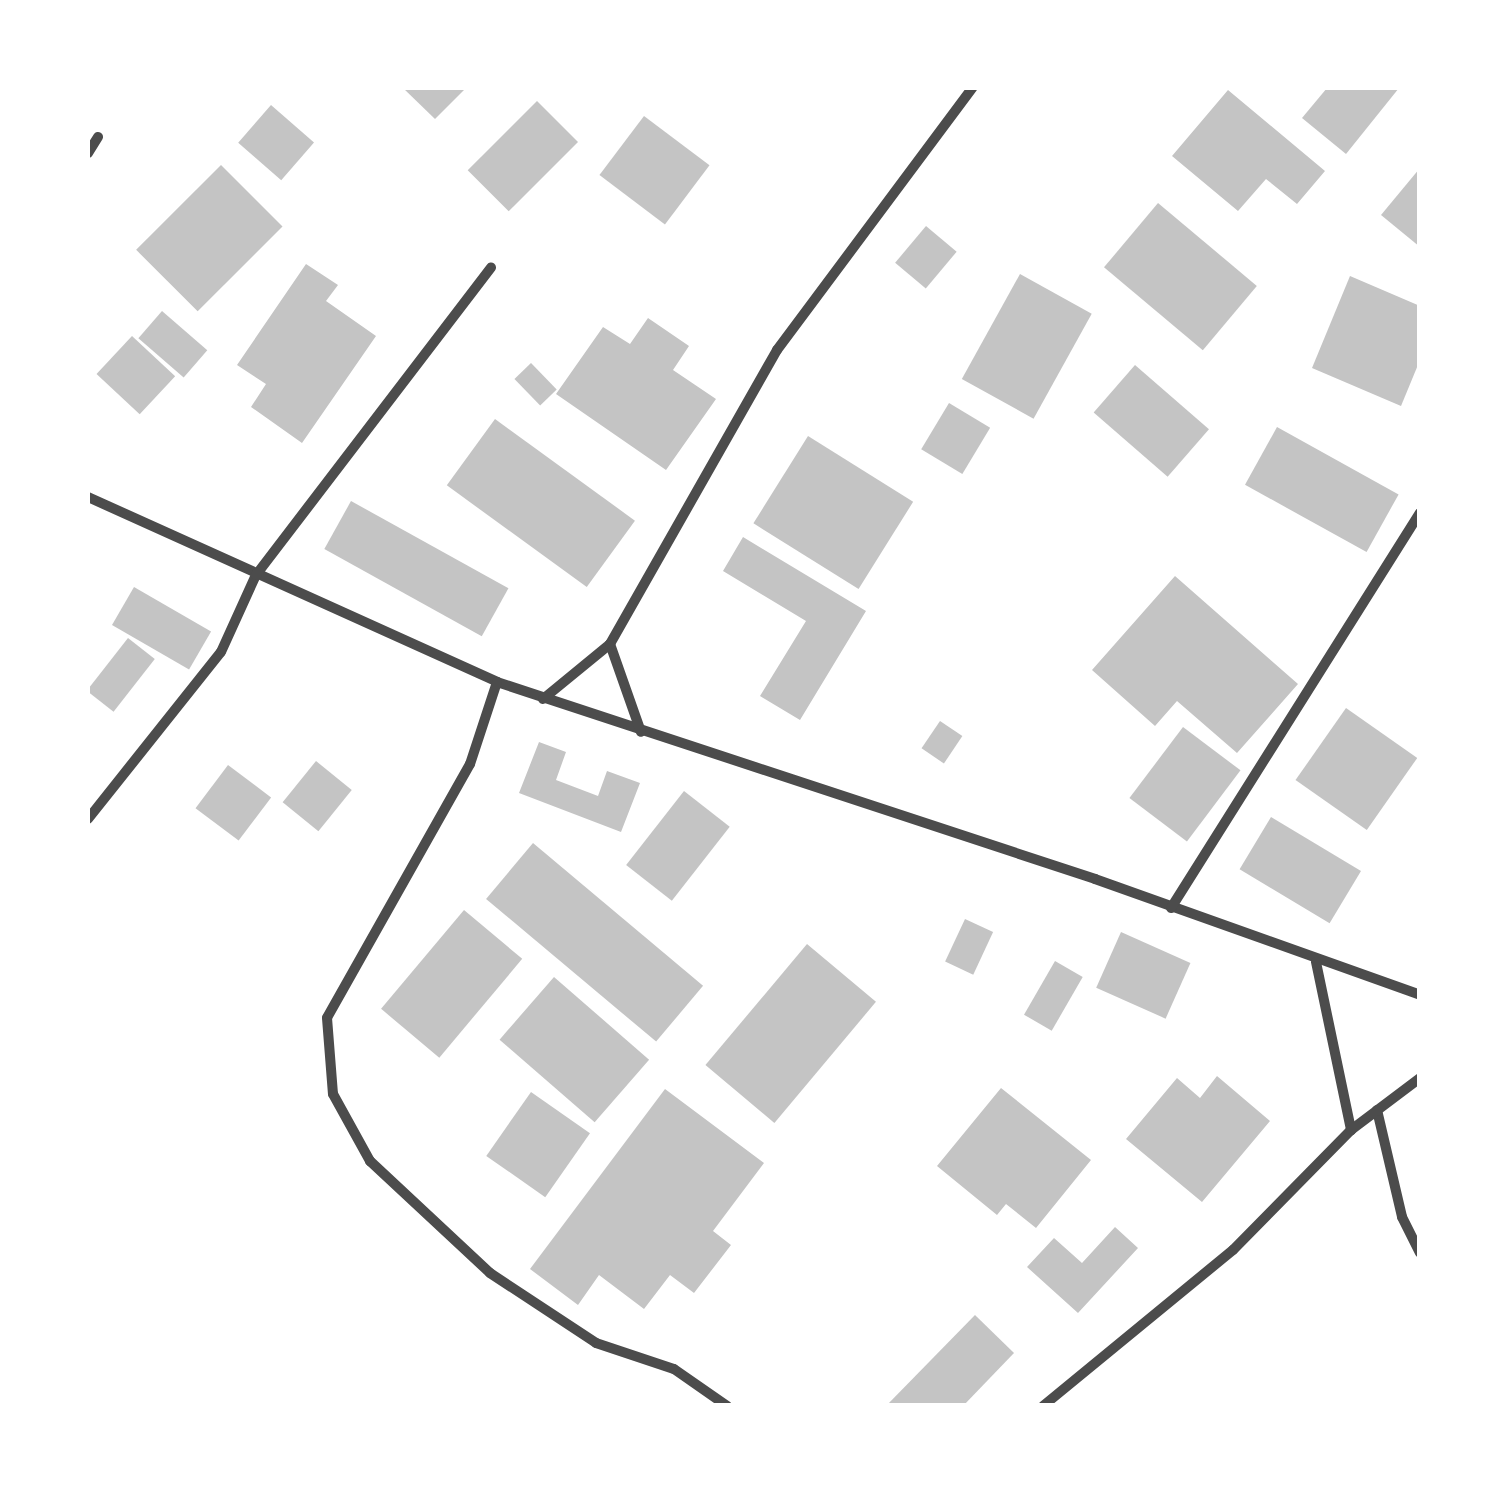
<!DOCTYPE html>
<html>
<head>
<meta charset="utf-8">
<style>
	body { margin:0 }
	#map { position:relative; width:1507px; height:1493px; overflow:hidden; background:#fff; font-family:Helvetica,sans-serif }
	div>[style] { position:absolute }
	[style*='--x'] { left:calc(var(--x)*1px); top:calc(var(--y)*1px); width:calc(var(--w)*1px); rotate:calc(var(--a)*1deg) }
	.building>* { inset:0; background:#c4c4c4; transform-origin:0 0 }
	.minor>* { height:10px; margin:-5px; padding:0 5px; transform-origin:5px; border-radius:5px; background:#4c4c4c }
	span { translate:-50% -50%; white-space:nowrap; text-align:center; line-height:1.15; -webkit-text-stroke:10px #fff; paint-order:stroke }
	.frame { position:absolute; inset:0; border:90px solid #fff; pointer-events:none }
</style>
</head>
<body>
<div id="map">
	<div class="building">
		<i style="clip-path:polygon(403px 88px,466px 88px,435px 119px)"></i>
		<i style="clip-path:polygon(1327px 88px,1399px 88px,1346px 154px,1302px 118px)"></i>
		<i style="clip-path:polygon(1228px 90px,1325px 171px,1297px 204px,1266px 179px,1238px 211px,1172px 156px)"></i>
		<i style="left:537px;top:101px;width:58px;height:98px;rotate:45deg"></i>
		<i style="left:271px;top:105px;width:57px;height:50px;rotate:41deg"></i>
		<i style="left:644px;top:116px;width:82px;height:74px;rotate:37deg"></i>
		<i style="left:221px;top:165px;width:87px;height:120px;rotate:45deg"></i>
		<i style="clip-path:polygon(1420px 168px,1420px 247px,1381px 215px)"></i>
		<i style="left:1158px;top:203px;width:129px;height:84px;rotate:40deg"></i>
		<i style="left:926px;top:226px;width:40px;height:48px;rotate:40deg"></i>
		<i style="clip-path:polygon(306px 264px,338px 285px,326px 301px,376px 336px,302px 443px,251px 407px,266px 384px,237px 365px)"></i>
		<i style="left:1020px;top:274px;width:82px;height:120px;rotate:29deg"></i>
		<i style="clip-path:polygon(1350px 276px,1420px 306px,1420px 360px,1401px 406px,1312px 368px)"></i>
		<i style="left:162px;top:311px;width:60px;height:36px;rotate:41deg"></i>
		<i style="clip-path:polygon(648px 318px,689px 346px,673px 370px,716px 399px,666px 470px,556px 394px,603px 327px,630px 344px)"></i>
		<i style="left:132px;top:336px;width:59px;height:52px;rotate:43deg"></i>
		<i style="left:531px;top:363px;width:37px;height:23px;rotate:46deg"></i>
		<i style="left:1135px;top:365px;width:98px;height:63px;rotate:41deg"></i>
		<i style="left:949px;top:403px;width:48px;height:54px;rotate:31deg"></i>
		<i style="left:495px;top:419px;width:173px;height:82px;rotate:36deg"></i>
		<i style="left:1277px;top:427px;width:139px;height:66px;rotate:29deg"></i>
		<i style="left:808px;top:436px;width:124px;height:103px;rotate:32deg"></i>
		<i style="left:351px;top:501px;width:180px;height:55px;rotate:29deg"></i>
		<i style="clip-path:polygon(743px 537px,866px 611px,800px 720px,760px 696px,806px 621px,723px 571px)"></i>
		<i style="clip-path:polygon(1175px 576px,1298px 684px,1237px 753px,1177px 701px,1155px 726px,1092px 670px)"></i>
		<i style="left:134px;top:587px;width:89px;height:44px;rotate:30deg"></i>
		<i style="left:128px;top:638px;width:34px;height:67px;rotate:38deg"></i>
		<i style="left:1346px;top:708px;width:87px;height:88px;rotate:35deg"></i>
		<i style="left:940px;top:721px;width:27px;height:33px;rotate:34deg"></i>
		<i style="left:1183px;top:727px;width:72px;height:89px;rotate:37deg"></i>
		<i style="clip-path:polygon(539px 742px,566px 752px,556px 780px,598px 796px,607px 771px,640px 783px,621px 832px,519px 793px)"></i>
		<i style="left:316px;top:761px;width:46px;height:53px;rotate:39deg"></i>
		<i style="left:228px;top:765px;width:54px;height:54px;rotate:37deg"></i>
		<i style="left:684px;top:791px;width:58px;height:94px;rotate:38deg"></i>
		<i style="left:1271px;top:817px;width:105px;height:61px;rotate:31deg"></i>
		<i style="left:533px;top:843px;width:222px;height:73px;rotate:40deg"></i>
		<i style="left:464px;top:910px;width:76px;height:129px;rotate:40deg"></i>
		<i style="left:965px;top:919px;width:31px;height:47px;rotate:25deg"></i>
		<i style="left:1121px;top:932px;width:76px;height:61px;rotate:24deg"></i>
		<i style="left:807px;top:944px;width:90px;height:158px;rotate:40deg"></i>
		<i style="left:1055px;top:961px;width:32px;height:62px;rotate:30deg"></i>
		<i style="left:554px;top:977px;width:126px;height:83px;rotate:41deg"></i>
		<i style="clip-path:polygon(1217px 1076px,1270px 1121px,1202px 1202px,1126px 1139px,1177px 1078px,1200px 1098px)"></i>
		<i style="clip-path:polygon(1001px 1088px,1091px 1160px,1036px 1228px,1006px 1204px,997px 1215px,937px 1166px)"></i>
		<i style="clip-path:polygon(665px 1089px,764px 1163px,713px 1231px,731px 1245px,694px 1293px,670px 1275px,644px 1309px,599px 1275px,578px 1305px,530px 1269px)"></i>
		<i style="left:531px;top:1092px;width:72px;height:78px;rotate:35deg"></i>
		<i style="clip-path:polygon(1115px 1227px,1138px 1248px,1078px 1313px,1027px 1267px,1054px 1238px,1082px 1263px)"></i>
		<i style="clip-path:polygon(975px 1315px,1014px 1353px,963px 1406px,886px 1406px)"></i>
	</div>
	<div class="minor">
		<i style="--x:88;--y:153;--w:19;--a:-58"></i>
		<i style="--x:88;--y:497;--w:449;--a:24.3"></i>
		<i style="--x:497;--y:682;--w:630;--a:18.23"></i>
		<i style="--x:1095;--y:879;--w:345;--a:19.6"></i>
		<i style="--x:610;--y:644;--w:93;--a:70.6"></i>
		<i style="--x:497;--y:682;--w:86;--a:108.2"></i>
		<i style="--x:470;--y:764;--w:291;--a:119.4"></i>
		<i style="--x:327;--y:1018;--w:76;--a:85.5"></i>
		<i style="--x:333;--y:1094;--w:77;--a:61.1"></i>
		<i style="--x:370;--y:1161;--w:164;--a:43"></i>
		<i style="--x:490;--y:1273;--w:127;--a:33.4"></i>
		<i style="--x:596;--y:1343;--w:82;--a:18.4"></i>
		<i style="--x:674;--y:1369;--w:65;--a:34.9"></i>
		<i style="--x:543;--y:699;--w:87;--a:-39.4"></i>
		<i style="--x:610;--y:644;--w:338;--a:-60.4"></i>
		<i style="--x:777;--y:350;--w:327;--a:-53.3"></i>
		<i style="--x:88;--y:819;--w:213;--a:-51.5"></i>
		<i style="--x:221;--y:652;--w:85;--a:-65.6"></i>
		<i style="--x:256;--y:575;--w:387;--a:-52.6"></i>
		<i style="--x:1171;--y:908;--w:467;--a:-57.8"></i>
		<i style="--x:1316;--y:962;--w:172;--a:78.2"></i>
		<i style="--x:1377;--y:1110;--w:110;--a:76.8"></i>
		<i style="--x:1402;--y:1217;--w:40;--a:63.4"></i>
		<i style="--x:1043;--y:1406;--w:246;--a:-39.4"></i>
		<i style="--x:1233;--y:1250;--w:168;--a:-45.5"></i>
		<i style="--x:1351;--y:1130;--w:86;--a:-37"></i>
	</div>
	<div class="frame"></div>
</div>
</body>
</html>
